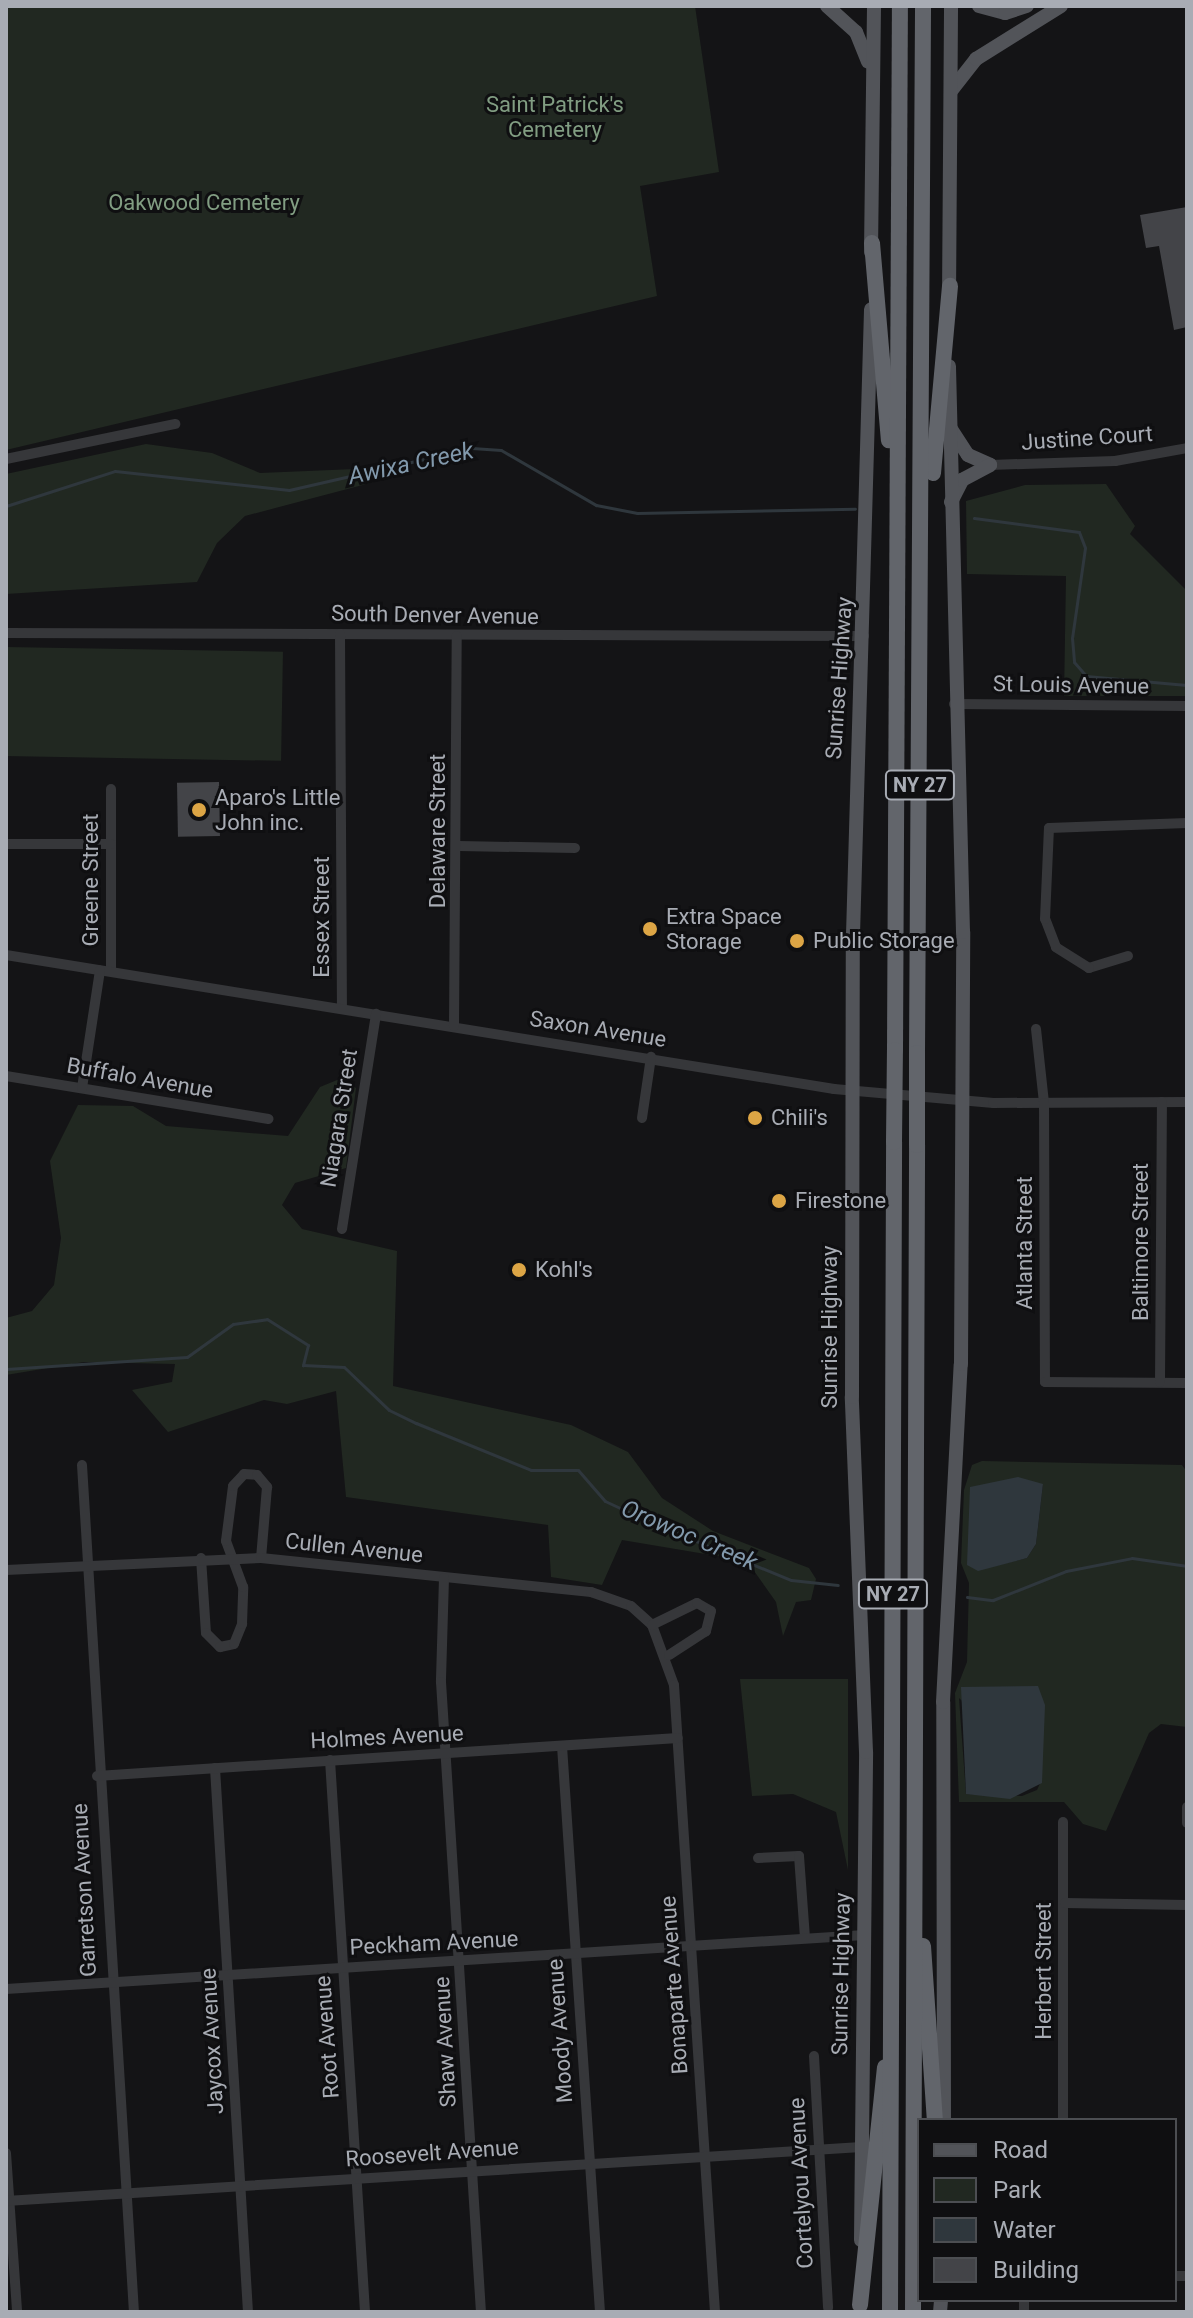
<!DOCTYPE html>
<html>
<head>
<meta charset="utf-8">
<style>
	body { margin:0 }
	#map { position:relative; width:1193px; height:2318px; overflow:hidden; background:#141416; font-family:Roboto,sans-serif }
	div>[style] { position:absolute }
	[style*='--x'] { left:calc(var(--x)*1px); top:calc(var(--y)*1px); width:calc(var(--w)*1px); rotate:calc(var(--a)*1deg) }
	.green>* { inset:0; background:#212821; transform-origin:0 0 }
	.water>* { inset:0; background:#2f373d }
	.stream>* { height:3px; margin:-1.5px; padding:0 1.5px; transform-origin:1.5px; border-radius:1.5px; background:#2f373d }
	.building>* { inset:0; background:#434448; transform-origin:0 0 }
	.minor>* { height:10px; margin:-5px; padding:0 5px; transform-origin:5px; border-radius:5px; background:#36373a }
	.major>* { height:14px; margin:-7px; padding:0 7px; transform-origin:7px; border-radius:7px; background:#525459 }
	.highway>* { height:16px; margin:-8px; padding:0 8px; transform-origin:8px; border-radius:8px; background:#62656b }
	.highway-bridge>* { height:16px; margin:-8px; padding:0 8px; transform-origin:8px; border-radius:8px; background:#62656b }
	.dots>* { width:22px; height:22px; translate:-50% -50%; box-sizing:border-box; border:4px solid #0f0f11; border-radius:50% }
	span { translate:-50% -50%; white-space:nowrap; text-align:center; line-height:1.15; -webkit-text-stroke:6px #0f0f11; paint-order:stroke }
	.shield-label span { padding:2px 6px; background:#0f0f11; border:2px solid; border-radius:6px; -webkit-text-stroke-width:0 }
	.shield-label { font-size:20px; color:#a8acb4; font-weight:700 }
	.park-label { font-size:22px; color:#819d82 }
	.street-label { font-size:22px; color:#a8acb4 }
	.poi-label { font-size:22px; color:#a8acb4 }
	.left { translate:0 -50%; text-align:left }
	.water-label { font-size:24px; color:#8299ac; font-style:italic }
	.frame { position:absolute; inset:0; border:8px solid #a8acb4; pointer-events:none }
	.legend { position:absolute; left:917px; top:2118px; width:260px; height:184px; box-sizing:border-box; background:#0f0f11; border:2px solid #4c4e52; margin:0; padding:10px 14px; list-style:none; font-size:24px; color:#a8acb4 }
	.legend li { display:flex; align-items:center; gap:16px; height:40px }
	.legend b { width:40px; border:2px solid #4c4e52 }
</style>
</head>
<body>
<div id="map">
	<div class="green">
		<i style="clip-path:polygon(6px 6px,695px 6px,719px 172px,640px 186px,657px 296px,6px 450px)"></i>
		<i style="clip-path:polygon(146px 444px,212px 453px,260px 473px,379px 468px,374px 482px,245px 516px,217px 543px,197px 582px,6px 594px,6px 474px)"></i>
		<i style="clip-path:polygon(1106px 484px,1135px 526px,1130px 534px,1187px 591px,1187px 696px,1064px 696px,1066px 576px,967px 574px,966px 501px,1025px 485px)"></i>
		<i style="left:6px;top:647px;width:277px;height:109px;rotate:1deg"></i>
		<i style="clip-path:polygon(342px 1078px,356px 1088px,346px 1168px,295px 1183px,282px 1205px,302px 1229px,397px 1251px,393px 1386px,571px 1425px,628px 1452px,662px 1498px,713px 1531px,809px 1568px,816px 1579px,811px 1600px,796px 1602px,783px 1636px,776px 1602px,747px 1561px,622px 1540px,602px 1585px,551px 1577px,548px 1525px,346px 1497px,336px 1391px,287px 1404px,264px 1400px,168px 1432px,132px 1390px,172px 1382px,175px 1364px,84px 1362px,6px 1375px,6px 1318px,32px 1311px,54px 1285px,61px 1238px,50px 1161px,78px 1105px,133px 1106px,166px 1126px,288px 1136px,320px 1087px)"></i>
		<i style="clip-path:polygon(evenodd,982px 1461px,1182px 1465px,1187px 1472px,1187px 1727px,1161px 1724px,1149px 1733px,1106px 1831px,1083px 1824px,1064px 1802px,959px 1802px,955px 1693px,967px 1662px,969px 1583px,961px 1563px,964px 1490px,972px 1465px,982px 1461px,1043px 1484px,1036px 1544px,1027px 1558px,978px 1570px,1043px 1484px,982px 1461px,959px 1698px,1042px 1779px,1037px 1790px,1022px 1796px,966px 1794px,959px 1698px)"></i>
		<i style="clip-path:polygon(740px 1679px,848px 1679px,848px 1870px,836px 1812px,793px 1794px,752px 1796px)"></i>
	</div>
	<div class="water">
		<i style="clip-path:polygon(1018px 1477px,1043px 1484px,1036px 1544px,1027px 1558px,978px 1571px,967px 1565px,970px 1487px)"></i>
		<i style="clip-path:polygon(1038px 1686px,1045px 1705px,1042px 1783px,1010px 1799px,966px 1794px,961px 1687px)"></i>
	</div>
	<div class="stream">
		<i style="--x:6;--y:506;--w:114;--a:-17.8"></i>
		<i style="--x:115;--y:471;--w:175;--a:6.2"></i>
		<i style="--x:289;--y:490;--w:188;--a:-12.9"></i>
		<i style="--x:472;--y:448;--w:29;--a:4"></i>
		<i style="--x:501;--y:450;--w:110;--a:30.1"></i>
		<i style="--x:596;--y:505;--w:42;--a:11"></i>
		<i style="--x:637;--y:513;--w:218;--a:-1.1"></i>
		<i style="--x:974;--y:518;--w:106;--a:7.6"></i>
		<i style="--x:1079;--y:532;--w:17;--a:69"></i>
		<i style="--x:1085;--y:548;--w:91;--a:98.2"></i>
		<i style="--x:1072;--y:638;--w:24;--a:85"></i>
		<i style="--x:1074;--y:662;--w:18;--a:49"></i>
		<i style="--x:1086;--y:676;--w:101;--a:5.1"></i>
		<i style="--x:6;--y:1369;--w:181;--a:-3.8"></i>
		<i style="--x:187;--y:1357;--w:57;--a:-35.7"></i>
		<i style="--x:233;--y:1324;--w:34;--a:-8"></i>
		<i style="--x:267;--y:1319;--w:49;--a:32.4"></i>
		<i style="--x:308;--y:1345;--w:21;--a:104"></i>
		<i style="--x:303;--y:1365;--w:41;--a:2.8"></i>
		<i style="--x:344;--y:1367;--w:62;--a:43.7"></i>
		<i style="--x:389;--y:1410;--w:30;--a:26"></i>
		<i style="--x:416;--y:1423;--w:124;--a:22.2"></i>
		<i style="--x:531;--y:1470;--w:47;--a:0"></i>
		<i style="--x:578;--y:1470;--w:41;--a:48.9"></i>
		<i style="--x:605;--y:1501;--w:50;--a:25"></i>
		<i style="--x:650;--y:1522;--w:152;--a:22.4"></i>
		<i style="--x:791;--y:1580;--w:47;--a:6.1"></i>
		<i style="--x:967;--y:1597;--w:26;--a:7"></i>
		<i style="--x:993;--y:1600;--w:79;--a:-21.7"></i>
		<i style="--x:1066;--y:1571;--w:67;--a:-11.1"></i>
		<i style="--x:1132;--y:1558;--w:56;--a:8.3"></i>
	</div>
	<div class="building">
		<i style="clip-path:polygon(1187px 207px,1187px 327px,1174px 330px,1159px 246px,1146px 248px,1140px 215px)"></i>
		<i style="left:219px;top:782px;width:54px;height:42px;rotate:89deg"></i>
	</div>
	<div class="minor">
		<i style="--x:6;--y:459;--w:173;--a:-11.7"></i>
		<i style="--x:990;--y:465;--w:125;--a:-1.8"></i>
		<i style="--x:1115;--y:461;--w:73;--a:-10.2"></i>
		<i style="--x:6;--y:633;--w:858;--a:0.2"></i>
		<i style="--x:340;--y:634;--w:375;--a:89.7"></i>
		<i style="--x:954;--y:704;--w:233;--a:0.5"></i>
		<i style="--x:111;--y:789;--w:182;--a:90"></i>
		<i style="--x:6;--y:844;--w:105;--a:0"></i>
		<i style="--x:459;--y:846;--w:116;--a:1"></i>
		<i style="--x:6;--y:955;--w:839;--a:9.19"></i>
		<i style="--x:834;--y:1089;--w:160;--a:5"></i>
		<i style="--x:993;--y:1103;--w:194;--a:-0.3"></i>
		<i style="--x:1128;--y:956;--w:41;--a:162.9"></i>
		<i style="--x:1089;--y:968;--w:39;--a:-148"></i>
		<i style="--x:1056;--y:947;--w:30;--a:-111"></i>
		<i style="--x:1045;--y:919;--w:91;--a:-87.5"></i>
		<i style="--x:1049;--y:828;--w:138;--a:-2.1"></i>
		<i style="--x:454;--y:1026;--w:390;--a:-89.6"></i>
		<i style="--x:1036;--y:1029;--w:74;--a:83.8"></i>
		<i style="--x:1044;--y:1103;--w:279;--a:89.8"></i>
		<i style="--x:1045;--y:1382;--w:142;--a:0.4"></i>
		<i style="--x:6;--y:1076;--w:266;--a:9.3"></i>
		<i style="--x:82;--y:1088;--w:119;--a:-81.3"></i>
		<i style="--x:642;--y:1118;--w:62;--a:-81.6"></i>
		<i style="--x:342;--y:1229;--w:218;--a:-81"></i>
		<i style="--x:1160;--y:1382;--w:280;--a:-89.6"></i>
		<i style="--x:82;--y:1465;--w:849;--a:86.49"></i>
		<i style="--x:201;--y:1558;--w:75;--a:86.2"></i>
		<i style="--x:206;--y:1633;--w:20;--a:45"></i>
		<i style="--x:220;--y:1647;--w:14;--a:-12"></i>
		<i style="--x:234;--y:1644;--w:22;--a:-68"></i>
		<i style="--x:242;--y:1624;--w:37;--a:-88"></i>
		<i style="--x:243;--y:1587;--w:49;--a:-110.3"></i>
		<i style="--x:226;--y:1541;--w:55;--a:-82.7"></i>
		<i style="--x:233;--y:1486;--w:16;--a:-47"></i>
		<i style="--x:244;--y:1474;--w:13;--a:4"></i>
		<i style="--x:257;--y:1475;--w:16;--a:50"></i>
		<i style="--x:267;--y:1487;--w:71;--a:94.8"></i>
		<i style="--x:6;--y:1570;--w:255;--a:-2.7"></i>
		<i style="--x:261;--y:1558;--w:332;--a:5.9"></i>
		<i style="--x:591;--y:1592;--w:42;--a:19.3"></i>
		<i style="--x:631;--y:1606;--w:28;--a:42"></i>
		<i style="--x:652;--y:1625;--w:64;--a:69.9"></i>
		<i style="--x:674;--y:1685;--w:628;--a:86.26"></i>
		<i style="--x:444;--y:1578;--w:104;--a:91.7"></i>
		<i style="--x:441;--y:1682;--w:631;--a:86.37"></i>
		<i style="--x:652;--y:1625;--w:50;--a:-26.1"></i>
		<i style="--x:697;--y:1603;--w:16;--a:30"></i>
		<i style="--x:711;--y:1611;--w:21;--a:104"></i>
		<i style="--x:706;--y:1631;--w:44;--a:147"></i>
		<i style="--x:562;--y:1746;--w:567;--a:86.16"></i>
		<i style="--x:330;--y:1760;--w:553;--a:86.37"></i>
		<i style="--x:215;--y:1768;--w:545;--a:86.53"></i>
		<i style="--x:97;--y:1776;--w:582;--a:-3.74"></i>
		<i style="--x:1187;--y:1807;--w:16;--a:90"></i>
		<i style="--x:1063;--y:1822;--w:298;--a:90"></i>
		<i style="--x:758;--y:1858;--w:41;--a:-2.8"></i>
		<i style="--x:799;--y:1856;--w:81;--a:85.8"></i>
		<i style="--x:1065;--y:1903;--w:122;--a:0.9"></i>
		<i style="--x:6;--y:1989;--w:860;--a:-3.6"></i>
		<i style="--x:814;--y:2056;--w:252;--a:86.8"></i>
		<i style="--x:6;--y:2153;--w:159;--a:86"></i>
		<i style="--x:6;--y:2201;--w:857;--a:-3.61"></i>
		<i style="--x:1175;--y:2276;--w:12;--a:0"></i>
		<i style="--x:1024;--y:2312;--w:12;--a:-90"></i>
	</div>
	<div class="major">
		<i style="--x:827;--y:6;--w:39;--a:42"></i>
		<i style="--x:856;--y:32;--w:32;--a:68"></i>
		<i style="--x:979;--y:6;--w:27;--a:15"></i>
		<i style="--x:1005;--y:13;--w:23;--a:-18"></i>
		<i style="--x:951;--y:91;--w:41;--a:-52"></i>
		<i style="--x:976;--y:59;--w:100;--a:-31.9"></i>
		<i style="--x:871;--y:252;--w:246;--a:-89.3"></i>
		<i style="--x:949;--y:298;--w:292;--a:-89.6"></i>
		<i style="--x:951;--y:429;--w:31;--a:57"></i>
		<i style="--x:968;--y:455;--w:24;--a:24"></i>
		<i style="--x:951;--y:502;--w:25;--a:-63"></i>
		<i style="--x:962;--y:480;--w:32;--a:-28"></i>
		<i style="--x:944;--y:2120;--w:418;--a:-90.1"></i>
		<i style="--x:943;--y:1702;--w:338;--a:-87"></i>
		<i style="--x:961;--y:1364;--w:432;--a:-89.7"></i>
		<i style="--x:963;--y:932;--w:566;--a:-91.42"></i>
		<i style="--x:861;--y:2240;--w:488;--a:-89.4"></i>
		<i style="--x:866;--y:1752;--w:355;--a:-92.3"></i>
		<i style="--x:852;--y:1397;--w:462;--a:-89.9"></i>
		<i style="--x:853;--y:935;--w:626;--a:-88.35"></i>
		<i style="--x:940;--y:2312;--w:12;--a:-85"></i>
	</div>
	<div class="highway">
		<i style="--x:872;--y:243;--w:198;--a:85.1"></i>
		<i style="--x:933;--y:473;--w:188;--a:-84.8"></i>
		<i style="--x:895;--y:1050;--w:1044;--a:-89.73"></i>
		<i style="--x:917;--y:1053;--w:1047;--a:-89.67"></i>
		<i style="--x:923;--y:1946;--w:174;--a:86.1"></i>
		<i style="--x:860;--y:2305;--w:239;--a:-84"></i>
		<i style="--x:890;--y:2312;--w:1170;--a:-89.8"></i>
		<i style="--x:913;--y:2312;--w:1167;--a:-89.8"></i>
	</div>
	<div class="highway-bridge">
		<i style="--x:894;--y:1142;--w:92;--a:-89.4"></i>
		<i style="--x:917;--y:1145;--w:92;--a:-90"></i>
	</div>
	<div class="dots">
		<i style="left:199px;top:810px;background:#dca545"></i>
		<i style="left:650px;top:929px;background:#dca545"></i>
		<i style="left:797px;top:941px;background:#dca545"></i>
		<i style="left:755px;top:1118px;background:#dca545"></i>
		<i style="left:779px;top:1201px;background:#dca545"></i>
		<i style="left:519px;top:1270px;background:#dca545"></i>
	</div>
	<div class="shield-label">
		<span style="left:920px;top:785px">NY 27</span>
		<span style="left:893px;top:1594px">NY 27</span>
	</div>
	<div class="park-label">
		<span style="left:555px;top:117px">Saint Patrick's<br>Cemetery</span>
		<span style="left:204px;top:203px">Oakwood Cemetery</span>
	</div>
	<div class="street-label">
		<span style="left:1087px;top:438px;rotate:-4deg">Justine Court</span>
		<span style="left:435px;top:615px;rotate:1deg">South Denver Avenue</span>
		<span style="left:839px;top:678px;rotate:-86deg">Sunrise Highway</span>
		<span style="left:1071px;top:685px;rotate:1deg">St Louis Avenue</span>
		<span style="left:438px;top:831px;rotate:-90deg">Delaware Street</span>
		<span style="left:91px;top:880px;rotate:-90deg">Greene Street</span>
		<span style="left:322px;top:917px;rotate:-90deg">Essex Street</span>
		<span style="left:598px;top:1029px;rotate:9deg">Saxon Avenue</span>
		<span style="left:140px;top:1078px;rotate:10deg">Buffalo Avenue</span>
		<span style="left:339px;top:1118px;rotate:-81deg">Niagara Street</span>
		<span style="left:1141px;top:1242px;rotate:-90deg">Baltimore Street</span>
		<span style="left:1025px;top:1243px;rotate:-90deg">Atlanta Street</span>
		<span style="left:830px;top:1327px;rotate:-90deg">Sunrise Highway</span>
		<span style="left:354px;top:1548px;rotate:6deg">Cullen Avenue</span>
		<span style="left:387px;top:1737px;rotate:-3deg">Holmes Avenue</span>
		<span style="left:84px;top:1890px;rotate:-93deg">Garretson Avenue</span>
		<span style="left:434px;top:1943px;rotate:-3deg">Peckham Avenue</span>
		<span style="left:1044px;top:1971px;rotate:-90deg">Herbert Street</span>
		<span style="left:841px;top:1974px;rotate:-89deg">Sunrise Highway</span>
		<span style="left:674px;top:1985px;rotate:-94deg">Bonaparte Avenue</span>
		<span style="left:560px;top:2031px;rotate:-94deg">Moody Avenue</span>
		<span style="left:327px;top:2037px;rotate:-94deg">Root Avenue</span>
		<span style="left:212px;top:2041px;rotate:-93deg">Jaycox Avenue</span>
		<span style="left:445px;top:2042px;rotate:-93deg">Shaw Avenue</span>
		<span style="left:432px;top:2153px;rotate:-4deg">Roosevelt Avenue</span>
		<span style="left:801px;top:2183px;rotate:-93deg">Cortelyou Avenue</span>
	</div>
	<div class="poi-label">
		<span class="left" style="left:215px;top:810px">Aparo's Little<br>John inc.</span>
		<span class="left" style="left:666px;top:929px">Extra Space<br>Storage</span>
		<span class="left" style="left:813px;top:941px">Public Storage</span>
		<span class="left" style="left:771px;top:1118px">Chili's</span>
		<span class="left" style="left:795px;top:1201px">Firestone</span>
		<span class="left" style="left:535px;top:1270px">Kohl's</span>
	</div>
	<div class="water-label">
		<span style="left:411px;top:464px;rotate:-12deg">Awixa Creek</span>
		<span style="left:689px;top:1536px;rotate:23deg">Orowoc Creek</span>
	</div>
	<div class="frame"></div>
	<ul class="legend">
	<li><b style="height:10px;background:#525459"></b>Road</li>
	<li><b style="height:22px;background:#212821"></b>Park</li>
	<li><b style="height:22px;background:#2f373d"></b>Water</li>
	<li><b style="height:22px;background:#434448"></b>Building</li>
	</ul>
</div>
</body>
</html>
